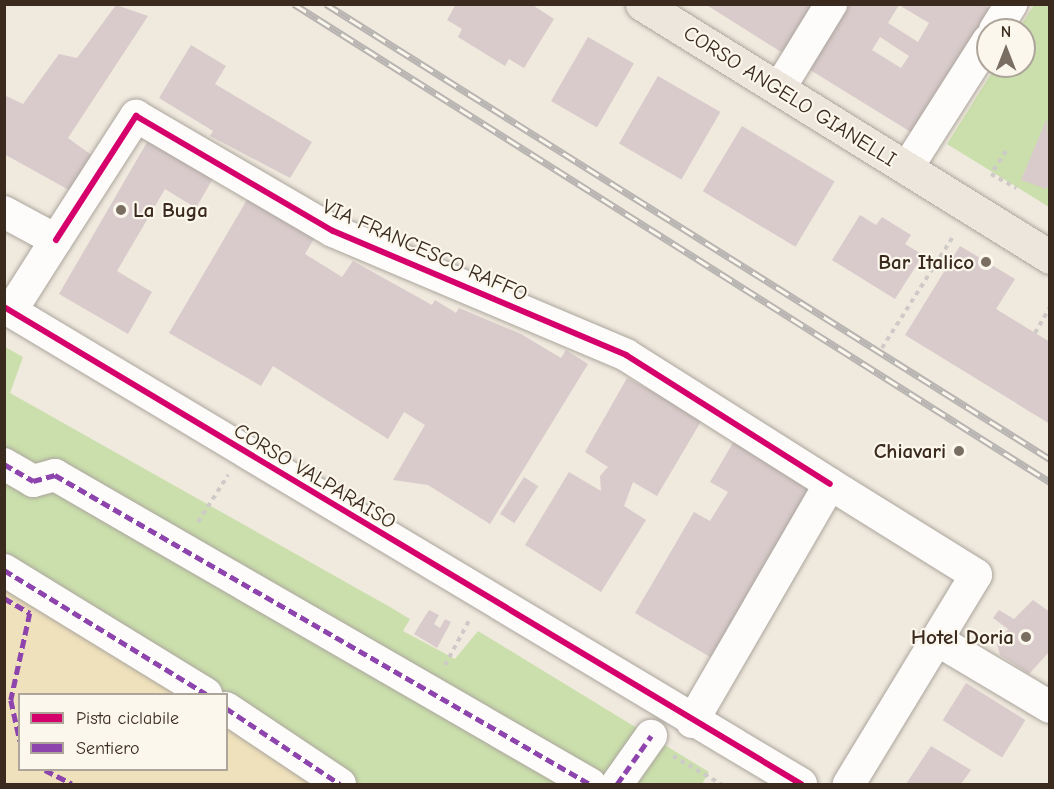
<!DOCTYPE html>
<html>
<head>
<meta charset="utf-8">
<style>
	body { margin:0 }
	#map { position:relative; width:1054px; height:789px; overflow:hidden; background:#f0e9de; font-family:"Comic Neue",sans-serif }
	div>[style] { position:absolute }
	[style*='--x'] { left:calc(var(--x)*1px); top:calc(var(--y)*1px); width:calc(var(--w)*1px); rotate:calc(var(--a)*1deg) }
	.green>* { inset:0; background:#cadfab }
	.sand>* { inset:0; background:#efe1bb }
	.building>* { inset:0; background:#d9cbcb; transform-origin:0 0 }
	.path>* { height:4px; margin-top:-2px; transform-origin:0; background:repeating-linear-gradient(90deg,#cdcac7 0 4.5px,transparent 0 9px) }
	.roads { filter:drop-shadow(0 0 2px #aba59d) drop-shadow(0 0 2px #aba59d) }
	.minor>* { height:32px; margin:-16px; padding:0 16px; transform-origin:16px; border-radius:16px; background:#fdfcfa }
	.major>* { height:33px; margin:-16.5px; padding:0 16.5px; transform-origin:16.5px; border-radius:16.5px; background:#ede6dd }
	.rail>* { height:7px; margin-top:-3.5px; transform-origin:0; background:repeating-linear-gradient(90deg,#fbf7ec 0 14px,#b7b4b1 0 28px); box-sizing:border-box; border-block:2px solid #b7b4b1 }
	.quiet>* { height:4.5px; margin-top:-2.25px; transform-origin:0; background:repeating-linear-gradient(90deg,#8e44ad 0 9px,transparent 0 13.5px) }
	.cycleway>* { height:6px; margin:-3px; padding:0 3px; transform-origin:3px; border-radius:3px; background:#d6006c }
	.dots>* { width:16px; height:16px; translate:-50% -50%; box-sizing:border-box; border:3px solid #fbf7ec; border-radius:50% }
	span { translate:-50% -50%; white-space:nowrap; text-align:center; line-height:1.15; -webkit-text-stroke:4.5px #fbf7ec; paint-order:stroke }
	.street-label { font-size:21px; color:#3b2a1e }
	.poi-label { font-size:21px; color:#3b2a1e; font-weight:700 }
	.left { translate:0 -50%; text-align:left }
	.right { translate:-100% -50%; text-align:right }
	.frame { position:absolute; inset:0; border:6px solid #3b2a1e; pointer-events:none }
	.legend { position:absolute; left:18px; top:693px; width:210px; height:78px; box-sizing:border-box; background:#fbf7ec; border:2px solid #aea59a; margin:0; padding:8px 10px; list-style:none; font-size:18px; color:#3b2a1e }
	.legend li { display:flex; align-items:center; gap:12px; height:30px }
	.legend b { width:30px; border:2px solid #aea59a }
	.north { position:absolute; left:976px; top:18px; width:60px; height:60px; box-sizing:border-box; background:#fbf7ec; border:2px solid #aea59a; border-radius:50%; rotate:0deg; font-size:16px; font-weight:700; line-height:24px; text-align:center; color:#3b2a1e }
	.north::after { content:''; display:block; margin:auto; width:21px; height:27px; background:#7a6d61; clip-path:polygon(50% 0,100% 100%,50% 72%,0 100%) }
</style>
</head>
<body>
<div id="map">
	<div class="green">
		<i style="clip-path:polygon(1034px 5px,1049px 5px,1049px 207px,947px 144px,996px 66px,1024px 66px,1024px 30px,1018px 30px)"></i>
		<i style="clip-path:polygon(5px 347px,23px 357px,10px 393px,390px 607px,410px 619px,403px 631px,455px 659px,478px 631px,709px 772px,702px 784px,328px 784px,196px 694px,5px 577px)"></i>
	</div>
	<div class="sand">
		<i style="clip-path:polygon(5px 584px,182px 694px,20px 694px,20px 770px,226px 770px,227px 721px,318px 784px,5px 784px)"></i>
	</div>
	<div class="building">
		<i style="clip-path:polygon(456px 4px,531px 4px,554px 19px,524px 68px,509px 59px,505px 66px,458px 37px,462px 29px,447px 20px)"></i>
		<i style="clip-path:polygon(705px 4px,819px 4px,786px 55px)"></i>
		<i style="clip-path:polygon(evenodd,846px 4px,983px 4px,990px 9px,914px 134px,807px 68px,846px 4px,899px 5px,929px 23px,918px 42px,888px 23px,899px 5px,846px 4px,880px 37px,909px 56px,901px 68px,872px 50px,880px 37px)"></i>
		<i style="clip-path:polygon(116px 5px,148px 16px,68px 138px,97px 159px,78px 195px,4px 154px,4px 95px,23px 104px,59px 54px,77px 58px)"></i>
		<i style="left:588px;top:37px;width:53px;height:74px;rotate:30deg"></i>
		<i style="clip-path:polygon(191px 45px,226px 66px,215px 84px,312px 142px,290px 178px,210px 136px,213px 131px,159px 98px)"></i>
		<i style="left:658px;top:76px;width:72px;height:78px;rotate:30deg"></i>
		<i style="clip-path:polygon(1047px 118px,1050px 183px,1046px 189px,1021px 180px)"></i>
		<i style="left:742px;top:126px;width:108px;height:76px;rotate:31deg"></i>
		<i style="clip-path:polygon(150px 137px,215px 175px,196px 208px,165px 189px,117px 271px,152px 292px,128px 334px,59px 294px)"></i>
		<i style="clip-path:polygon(248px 198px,315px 237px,305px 254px,342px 277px,353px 261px,432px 305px,435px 300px,456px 313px,459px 308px,521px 334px,561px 358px,566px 350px,588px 364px,490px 524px,428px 485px,393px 480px,425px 425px,404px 412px,388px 439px,273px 366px,261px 386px,169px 333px)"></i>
		<i style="clip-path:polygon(860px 215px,876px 225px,882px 217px,911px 235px,905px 244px,923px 255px,895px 299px,832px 260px)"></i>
		<i style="clip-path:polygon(960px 246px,1015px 279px,996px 309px,1050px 342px,1050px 424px,905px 335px)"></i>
		<i style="clip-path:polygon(627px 378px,703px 418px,657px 496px,633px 482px,624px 506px,646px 520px,601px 592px,525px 545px,569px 472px,601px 491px,600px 476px,608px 467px,585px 452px)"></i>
		<i style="clip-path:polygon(737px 436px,820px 485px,717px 661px,635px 613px,694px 512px,710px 521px,728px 492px,710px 482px)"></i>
		<i style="left:524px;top:477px;width:17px;height:44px;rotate:33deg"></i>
		<i style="clip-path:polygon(1033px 600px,1050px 612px,1050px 651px,1029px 674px,1000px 655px,997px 644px,1008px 629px,993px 618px,999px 610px,1014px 619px)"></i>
		<i style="clip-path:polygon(429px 610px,439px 615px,434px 624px,440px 628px,445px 619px,451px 622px,437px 648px,414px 634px)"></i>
		<i style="left:966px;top:683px;width:70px;height:44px;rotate:32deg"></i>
		<i style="clip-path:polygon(931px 746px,971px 770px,961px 784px,906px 784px)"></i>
	</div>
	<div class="path">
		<i style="--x:1006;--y:151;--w:27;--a:123"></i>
		<i style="--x:991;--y:174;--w:29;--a:29"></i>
		<i style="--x:1035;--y:333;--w:30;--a:-60"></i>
		<i style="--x:882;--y:348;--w:134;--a:-57.5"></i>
		<i style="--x:198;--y:522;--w:56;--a:-57.4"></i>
		<i style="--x:445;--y:665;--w:52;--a:-61.5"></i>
		<i style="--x:673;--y:756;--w:56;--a:30.3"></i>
	</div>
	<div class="roads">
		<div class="minor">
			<i style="--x:995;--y:30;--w:31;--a:-58"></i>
			<i style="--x:779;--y:89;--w:100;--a:-58.5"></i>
			<i style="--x:907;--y:168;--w:151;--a:-57.5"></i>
			<i style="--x:4;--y:212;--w:59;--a:28.3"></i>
			<i style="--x:56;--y:240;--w:84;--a:122.4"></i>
			<i style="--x:56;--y:240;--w:148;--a:-57.2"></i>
			<i style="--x:136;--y:116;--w:228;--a:30.3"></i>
			<i style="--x:333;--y:231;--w:318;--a:22.9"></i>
			<i style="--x:626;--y:355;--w:241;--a:32.3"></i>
			<i style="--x:4;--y:307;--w:929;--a:30.9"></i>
			<i style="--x:4;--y:464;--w:34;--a:30"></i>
			<i style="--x:33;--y:481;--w:23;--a:-15"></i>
			<i style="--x:55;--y:475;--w:618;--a:30.01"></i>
			<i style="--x:4;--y:570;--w:237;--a:31.5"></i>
			<i style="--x:937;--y:640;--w:131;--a:30.7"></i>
			<i style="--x:226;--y:708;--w:137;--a:33.7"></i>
			<i style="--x:692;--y:722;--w:275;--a:-59.9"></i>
			<i style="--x:830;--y:484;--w:172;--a:31.9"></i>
			<i style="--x:976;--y:575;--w:245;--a:121.3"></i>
			<i style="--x:617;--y:784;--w:59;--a:-54.7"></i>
		</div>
		<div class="major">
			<i style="--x:642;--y:4;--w:480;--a:31.8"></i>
		</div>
	</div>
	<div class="rail">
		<i style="--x:294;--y:4;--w:894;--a:32.3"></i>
		<i style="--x:326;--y:4;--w:855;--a:32.15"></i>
	</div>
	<div class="quiet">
		<i style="--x:4;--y:464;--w:34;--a:30"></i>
		<i style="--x:33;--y:481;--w:23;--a:-15"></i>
		<i style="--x:55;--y:475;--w:618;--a:30.01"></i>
		<i style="--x:4;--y:570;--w:237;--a:31.5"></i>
		<i style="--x:4;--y:598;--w:30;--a:30"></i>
		<i style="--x:30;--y:613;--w:89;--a:102.3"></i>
		<i style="--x:11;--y:700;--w:42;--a:77.6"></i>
		<i style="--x:226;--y:708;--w:137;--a:33.7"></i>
		<i style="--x:45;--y:770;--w:30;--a:27"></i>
		<i style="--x:617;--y:784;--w:59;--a:-54.7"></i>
	</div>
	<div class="cycleway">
		<i style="--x:56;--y:240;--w:148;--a:-57.2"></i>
		<i style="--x:136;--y:116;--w:228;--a:30.3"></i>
		<i style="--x:333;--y:231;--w:318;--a:22.9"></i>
		<i style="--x:626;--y:355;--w:241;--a:32.3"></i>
		<i style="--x:4;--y:307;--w:929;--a:30.9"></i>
	</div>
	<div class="dots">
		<i style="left:121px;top:210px;background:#7a6d61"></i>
		<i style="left:986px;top:262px;background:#7a6d61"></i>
		<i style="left:959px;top:451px;background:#7a6d61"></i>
		<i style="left:1026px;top:637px;background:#7a6d61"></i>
	</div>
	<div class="street-label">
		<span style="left:790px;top:96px;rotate:32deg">CORSO ANGELO GIANELLI</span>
		<span style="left:425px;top:250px;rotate:24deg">VIA FRANCESCO RAFFO</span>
		<span style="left:315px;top:476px;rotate:31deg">CORSO VALPARAISO</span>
	</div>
	<div class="poi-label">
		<span class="left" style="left:133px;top:210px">La Buga</span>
		<span class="right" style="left:974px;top:262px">Bar Italico</span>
		<span class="right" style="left:946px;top:451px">Chiavari</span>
		<span class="right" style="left:1014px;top:637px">Hotel Doria</span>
	</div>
	<div class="frame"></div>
	<ul class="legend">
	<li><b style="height:8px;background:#d6006c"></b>Pista ciclabile</li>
	<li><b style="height:8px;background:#8e44ad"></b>Sentiero</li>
	</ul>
	<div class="north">N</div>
</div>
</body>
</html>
